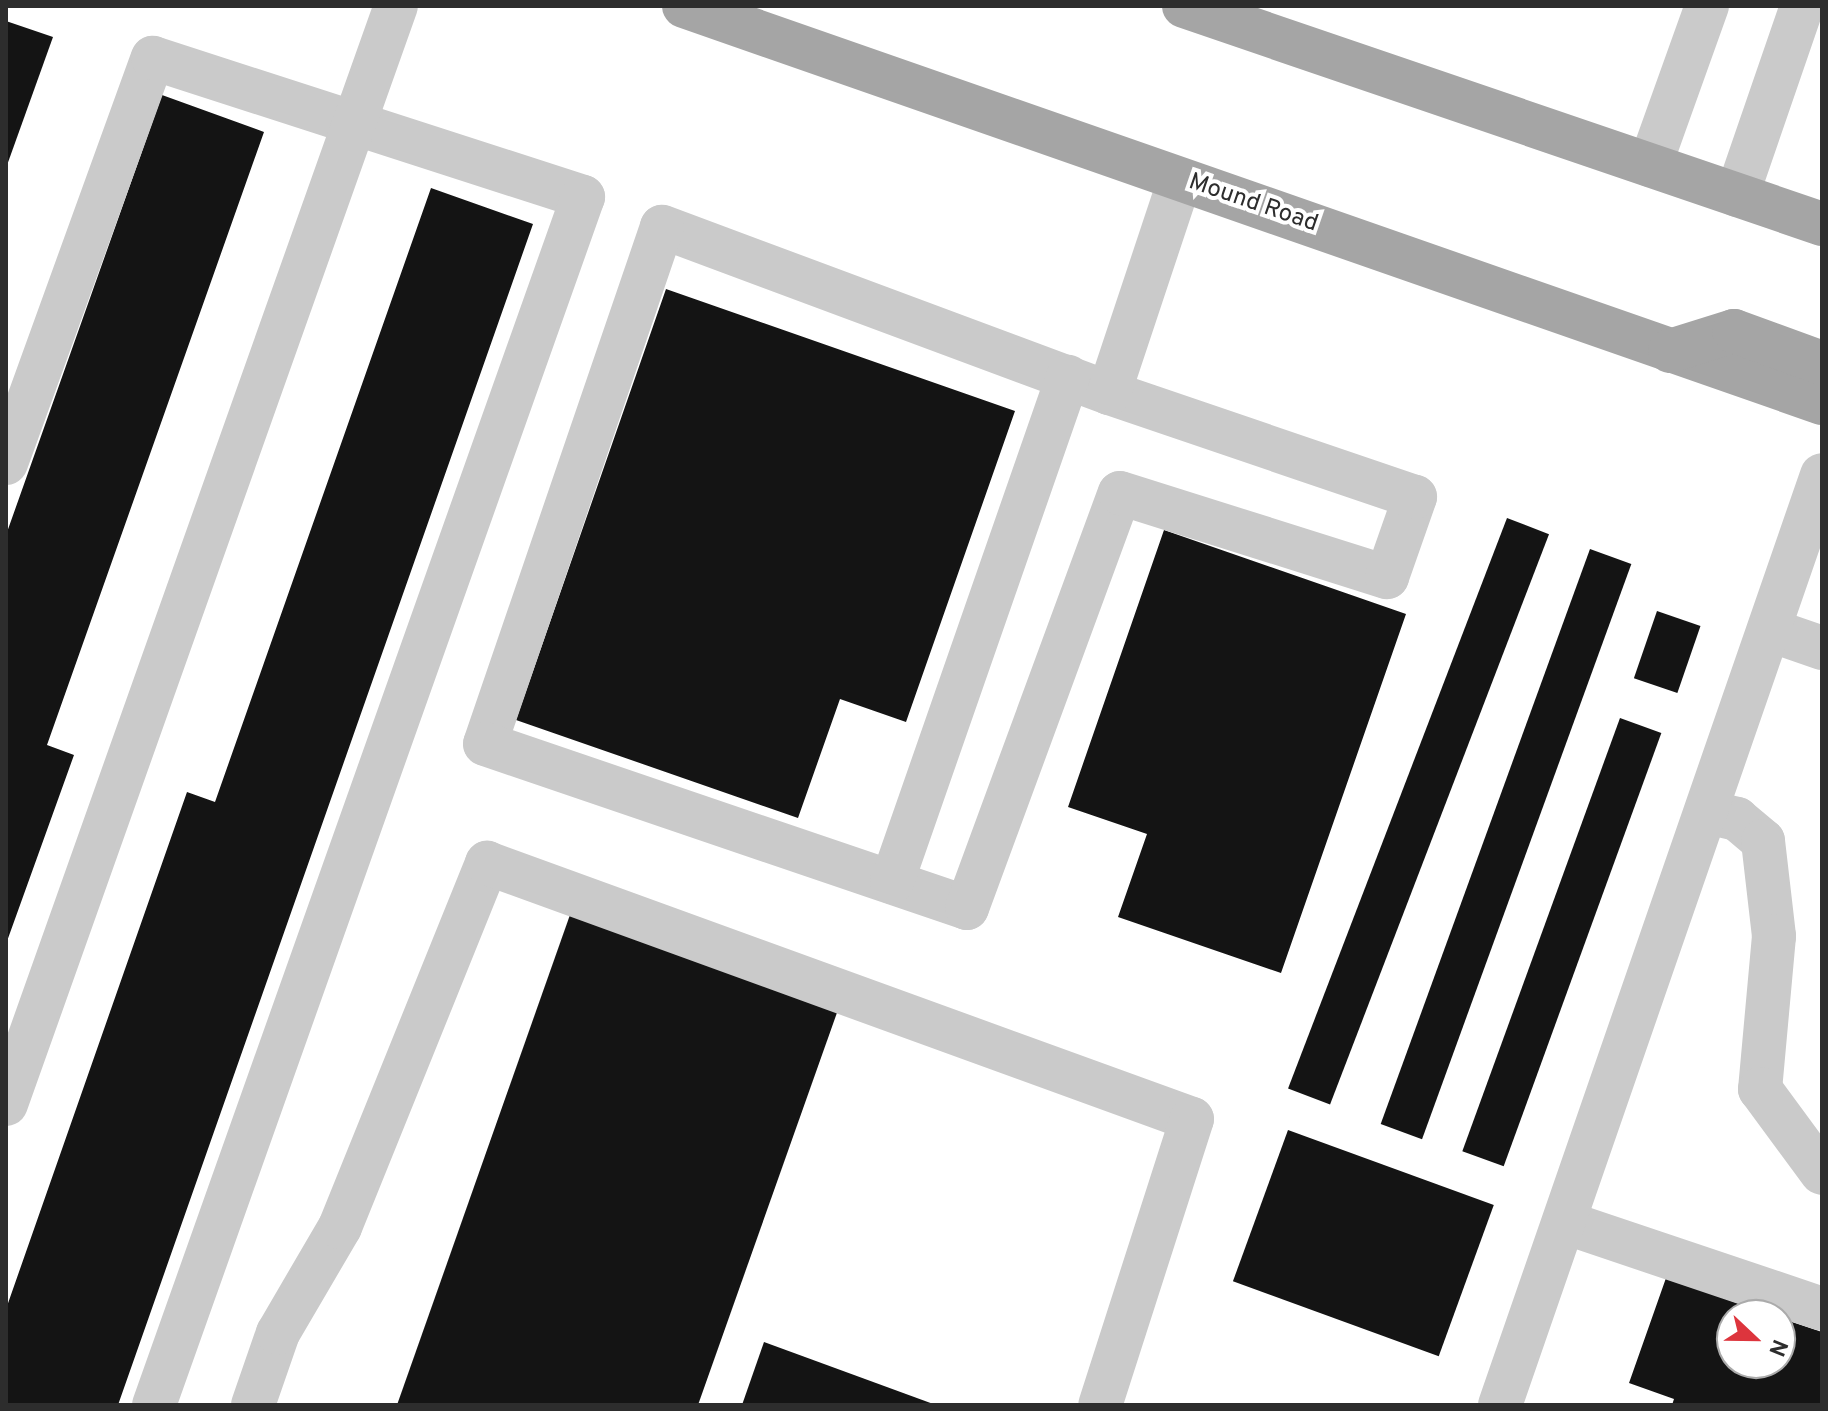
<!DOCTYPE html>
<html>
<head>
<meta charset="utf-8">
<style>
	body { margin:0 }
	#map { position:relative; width:1828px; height:1411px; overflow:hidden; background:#fff; font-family:Overpass,sans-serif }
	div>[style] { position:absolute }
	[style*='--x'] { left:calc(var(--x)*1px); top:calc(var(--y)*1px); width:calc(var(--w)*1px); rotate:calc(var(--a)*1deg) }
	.building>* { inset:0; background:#141414; transform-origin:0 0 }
	.minor>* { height:44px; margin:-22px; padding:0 22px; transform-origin:22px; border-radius:22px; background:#cacaca }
	.major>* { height:44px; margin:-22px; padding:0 22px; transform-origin:22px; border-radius:22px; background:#a5a5a5 }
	span { translate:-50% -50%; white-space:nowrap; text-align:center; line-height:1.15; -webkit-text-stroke:8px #fff; paint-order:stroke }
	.street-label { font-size:24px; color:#2d2d2d }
	.frame { position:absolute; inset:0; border:8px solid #2d2d2d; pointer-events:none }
	.north { position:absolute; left:1716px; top:1299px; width:80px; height:80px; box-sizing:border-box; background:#fff; border:2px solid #ababab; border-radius:50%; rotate:112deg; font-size:22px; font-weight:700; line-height:32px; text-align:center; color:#2d2d2d }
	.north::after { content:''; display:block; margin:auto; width:28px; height:36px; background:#dd353d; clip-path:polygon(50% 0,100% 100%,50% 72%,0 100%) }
</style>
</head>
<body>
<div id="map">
	<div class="building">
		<i style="clip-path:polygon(6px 21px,53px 37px,6px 168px)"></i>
		<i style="clip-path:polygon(162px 95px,264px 132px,47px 745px,74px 755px,6px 944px,6px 535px)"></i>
		<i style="clip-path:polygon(431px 188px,533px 224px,118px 1405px,6px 1405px,6px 1309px,187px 792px,215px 802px)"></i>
		<i style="clip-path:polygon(666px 289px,1015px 411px,906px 722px,840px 699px,798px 818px,516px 720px)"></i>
		<i style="left:1507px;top:518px;width:45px;height:611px;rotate:21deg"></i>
		<i style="clip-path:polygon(1164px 530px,1406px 614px,1281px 973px,1118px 917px,1147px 834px,1068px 807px)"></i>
		<i style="left:1590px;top:549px;width:44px;height:612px;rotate:20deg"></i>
		<i style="left:1657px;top:611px;width:46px;height:71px;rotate:19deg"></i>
		<i style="left:1620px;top:718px;width:44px;height:461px;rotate:20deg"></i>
		<i style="clip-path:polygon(571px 912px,839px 1007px,698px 1405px,397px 1405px)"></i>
		<i style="left:1288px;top:1130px;width:219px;height:161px;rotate:20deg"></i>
		<i style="clip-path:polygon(1666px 1278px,1771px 1315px,1732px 1315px,1732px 1363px,1780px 1363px,1780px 1318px,1822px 1332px,1822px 1405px,1672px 1405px,1674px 1399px,1629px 1383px)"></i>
		<i style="clip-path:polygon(764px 1342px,936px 1405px,742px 1405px)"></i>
	</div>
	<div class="minor">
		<i style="--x:1650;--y:165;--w:169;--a:-70.3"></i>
		<i style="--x:1737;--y:195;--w:200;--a:-71"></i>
		<i style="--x:1109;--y:393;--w:477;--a:-159.6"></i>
		<i style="--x:662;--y:227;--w:546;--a:108.9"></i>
		<i style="--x:485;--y:744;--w:509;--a:18.79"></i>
		<i style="--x:967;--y:908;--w:442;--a:-69.8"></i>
		<i style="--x:1120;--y:493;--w:280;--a:17.5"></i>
		<i style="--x:1387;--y:577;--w:85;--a:-70.7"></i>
		<i style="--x:1415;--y:497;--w:323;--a:-161.2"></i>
		<i style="--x:1109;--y:393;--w:225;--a:-71.6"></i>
		<i style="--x:6;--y:463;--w:431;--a:-70.1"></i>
		<i style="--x:153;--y:58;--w:452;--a:17.9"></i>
		<i style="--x:583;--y:197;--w:1282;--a:109.55"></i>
		<i style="--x:1770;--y:630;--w:55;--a:19.1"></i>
		<i style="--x:1707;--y:812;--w:31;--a:13"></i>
		<i style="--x:1737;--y:819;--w:34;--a:40"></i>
		<i style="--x:1763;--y:841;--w:96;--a:83.4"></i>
		<i style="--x:1774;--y:936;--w:154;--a:95.2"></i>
		<i style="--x:1760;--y:1089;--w:104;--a:53.6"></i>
		<i style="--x:892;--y:882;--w:535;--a:-70.79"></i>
		<i style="--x:6;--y:1104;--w:1165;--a:-70.45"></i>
		<i style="--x:1564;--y:1222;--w:272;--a:18.6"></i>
		<i style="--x:253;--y:1405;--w:76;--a:-70.9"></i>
		<i style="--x:278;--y:1333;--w:123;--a:-59.7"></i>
		<i style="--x:340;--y:1227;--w:393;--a:-68"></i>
		<i style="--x:487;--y:863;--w:750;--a:19.96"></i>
		<i style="--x:1192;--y:1119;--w:300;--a:107.8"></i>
		<i style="--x:1500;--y:1405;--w:984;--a:-70.9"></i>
	</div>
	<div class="major">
		<i style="--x:684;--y:6;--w:1205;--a:19.23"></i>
		<i style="--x:1184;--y:6;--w:674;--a:18.86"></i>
		<i style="--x:1670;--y:351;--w:67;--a:-17.4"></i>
		<i style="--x:1734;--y:331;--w:94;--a:20"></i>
	</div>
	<div class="street-label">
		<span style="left:1253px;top:204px;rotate:19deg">Mound Road</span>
	</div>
	<div class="frame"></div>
	<div class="north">N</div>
</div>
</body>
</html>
